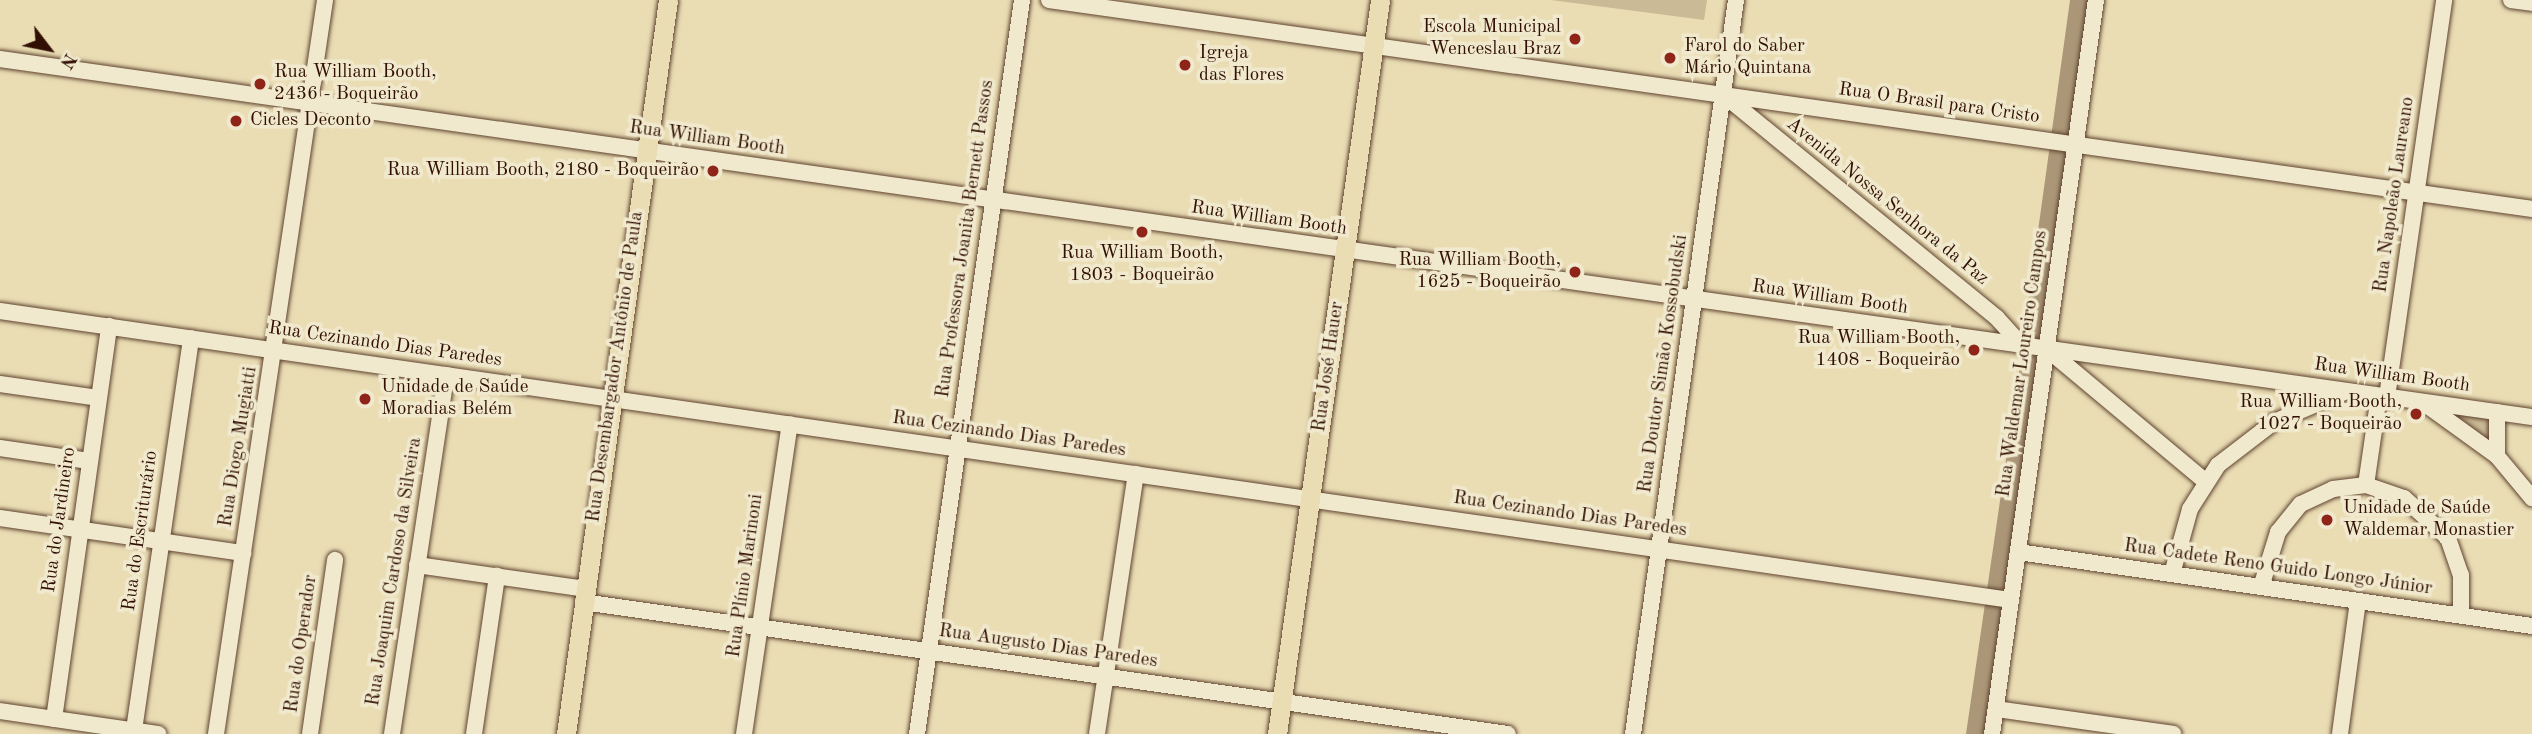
<!DOCTYPE html>
<html>
<head>
<meta charset="utf-8">
<style>
	body { margin:0 }
	#map { position:relative; width:2532px; height:734px; overflow:hidden; background:#eaddb4; font-family:"Old Standard TT",serif }
	div>[style] { position:absolute }
	[style*='--x'] { left:calc(var(--x)*1px); top:calc(var(--y)*1px); width:calc(var(--w)*1px); rotate:calc(var(--a)*1deg) }
	.green>* { inset:0; background:#cbba96 }
	.river>* { height:19px; margin:-9.5px; padding:0 9.5px; transform-origin:9.5px; border-radius:9.5px; background:#ab9778 }
	.roads { filter:drop-shadow(0 0 2px #5f432f) drop-shadow(0 0 2px #5f432f) }
	.minor>* { height:16px; margin:-8px; padding:0 8px; transform-origin:8px; border-radius:8px; background:#f1e9ce }
	.major>* { height:19px; margin:-9.5px; padding:0 9.5px; transform-origin:9.5px; border-radius:9.5px; background:#eaddb4 }
	.dots>* { width:19px; height:19px; translate:-50% -50%; box-sizing:border-box; border:4px solid #f1e9ce; border-radius:50% }
	span { translate:-50% -50%; white-space:nowrap; text-align:center; line-height:1.15; -webkit-text-stroke:7px #f1e9ce; paint-order:stroke }
	.poi-label { font-size:19px; color:#311003 }
	.right { translate:-100% -50%; text-align:right }
	.left { translate:0 -50%; text-align:left }
	.street-label { font-size:19px; color:#311003 }
	.north { position:absolute; left:14px; top:14px; width:70px; height:70px; -webkit-text-stroke:5px #f1e9ce; paint-order:stroke; rotate:122deg; font-size:19px; font-weight:700; line-height:28px; text-align:center; color:#311003 }
	.north::after { content:''; display:block; margin:auto; width:24px; height:32px; background:#311003; clip-path:polygon(50% 0,100% 100%,50% 72%,0 100%) }
</style>
</head>
<body>
<div id="map">
	<div class="green">
		<i style="clip-path:polygon(1551px 0,1707px 0,1704px 20px)"></i>
		<i style="clip-path:polygon(2446px 412px,2490px 419px,2490px 443px)"></i>
	</div>
	<div class="river">
		<i style="--x:2033;--y:332;--w:335;--a:-82.1"></i>
		<i style="--x:1975;--y:734;--w:375;--a:-81.7"></i>
	</div>
	<div class="roads">
		<div class="minor">
			<i style="--x:1049;--y:0;--w:1498;--a:8.02"></i>
			<i style="--x:2511;--y:0;--w:21;--a:8"></i>
			<i style="--x:0;--y:59;--w:2557;--a:8.05"></i>
			<i style="--x:1725;--y:96;--w:351;--a:39.2"></i>
			<i style="--x:1997;--y:318;--w:36;--a:48"></i>
			<i style="--x:0;--y:311;--w:2032;--a:8.18"></i>
			<i style="--x:2047;--y:349;--w:206;--a:39.9"></i>
			<i style="--x:0;--y:384;--w:99;--a:8.1"></i>
			<i style="--x:2387;--y:397;--w:401;--a:-81.8"></i>
			<i style="--x:2428;--y:406;--w:85;--a:35.9"></i>
			<i style="--x:2497;--y:456;--w:55;--a:50.2"></i>
			<i style="--x:0;--y:448;--w:90;--a:8.3"></i>
			<i style="--x:2497;--y:456;--w:44;--a:-90"></i>
			<i style="--x:2366;--y:485;--w:90;--a:-81.7"></i>
			<i style="--x:0;--y:518;--w:246;--a:8.2"></i>
			<i style="--x:2018;--y:552;--w:519;--a:8.19"></i>
			<i style="--x:417;--y:565;--w:170;--a:8.1"></i>
			<i style="--x:2172;--y:574;--w:67;--a:-74.5"></i>
			<i style="--x:2190;--y:509;--w:52;--a:-57.5"></i>
			<i style="--x:2218;--y:465;--w:71;--a:-37.5"></i>
			<i style="--x:2274;--y:422;--w:76;--a:-23.2"></i>
			<i style="--x:2261;--y:587;--w:58;--a:-72.8"></i>
			<i style="--x:2278;--y:532;--w:36;--a:-51"></i>
			<i style="--x:2301;--y:504;--w:35;--a:-25"></i>
			<i style="--x:2333;--y:489;--w:33;--a:-7"></i>
			<i style="--x:2366;--y:485;--w:40;--a:18.9"></i>
			<i style="--x:2404;--y:498;--w:59;--a:42.3"></i>
			<i style="--x:2448;--y:538;--w:39;--a:71"></i>
			<i style="--x:2461;--y:575;--w:40;--a:90"></i>
			<i style="--x:583;--y:602;--w:934;--a:8.12"></i>
			<i style="--x:1996;--y:709;--w:179;--a:8"></i>
			<i style="--x:0;--y:711;--w:160;--a:8.3"></i>
			<i style="--x:54;--y:719;--w:397;--a:-82"></i>
			<i style="--x:134;--y:730;--w:396;--a:-81.7"></i>
			<i style="--x:216;--y:734;--w:742;--a:-81.55"></i>
			<i style="--x:310;--y:734;--w:176;--a:-81.8"></i>
			<i style="--x:392;--y:734;--w:363;--a:-81.4"></i>
			<i style="--x:474;--y:734;--w:160;--a:-81.7"></i>
			<i style="--x:744;--y:734;--w:313;--a:-81.6"></i>
			<i style="--x:917;--y:734;--w:741;--a:-81.86"></i>
			<i style="--x:1097;--y:734;--w:263;--a:-81.5"></i>
			<i style="--x:1633;--y:734;--w:741;--a:-82.01"></i>
			<i style="--x:1992;--y:734;--w:741;--a:-81.94"></i>
			<i style="--x:2340;--y:734;--w:134;--a:-82.3"></i>
		</div>
		<div class="major">
			<i style="--x:566;--y:734;--w:741;--a:-82.09"></i>
			<i style="--x:1277;--y:734;--w:741;--a:-82.01"></i>
		</div>
	</div>
	<div class="dots">
		<i style="left:1575px;top:39px;background:#8f2418"></i>
		<i style="left:1670px;top:58px;background:#8f2418"></i>
		<i style="left:1185px;top:65px;background:#8f2418"></i>
		<i style="left:260px;top:84px;background:#8f2418"></i>
		<i style="left:236px;top:121px;background:#8f2418"></i>
		<i style="left:713px;top:171px;background:#8f2418"></i>
		<i style="left:1142px;top:232px;background:#8f2418"></i>
		<i style="left:1575px;top:272px;background:#8f2418"></i>
		<i style="left:1974px;top:350px;background:#8f2418"></i>
		<i style="left:365px;top:399px;background:#8f2418"></i>
		<i style="left:2416px;top:414px;background:#8f2418"></i>
		<i style="left:2327px;top:520px;background:#8f2418"></i>
	</div>
	<div class="poi-label">
		<span class="right" style="left:1561px;top:39px">Escola Municipal<br>Wenceslau Braz</span>
		<span class="left" style="left:1684px;top:58px">Farol do Saber<br>Mário Quintana</span>
		<span class="left" style="left:1199px;top:65px">Igreja<br>das Flores</span>
		<span class="left" style="left:274px;top:84px">Rua William Booth,<br>2436 - Boqueirão</span>
		<span class="left" style="left:250px;top:121px">Cicles Deconto</span>
		<span class="right" style="left:699px;top:171px">Rua William Booth, 2180 - Boqueirão</span>
		<span style="left:1142px;top:265px">Rua William Booth,<br>1803 - Boqueirão</span>
		<span class="right" style="left:1561px;top:272px">Rua William Booth,<br>1625 - Boqueirão</span>
		<span class="right" style="left:1960px;top:350px">Rua William Booth,<br>1408 - Boqueirão</span>
		<span class="left" style="left:381px;top:399px">Unidade de Saúde<br>Moradias Belém</span>
		<span class="right" style="left:2402px;top:414px">Rua William Booth,<br>1027 - Boqueirão</span>
		<span class="left" style="left:2343px;top:520px">Unidade de Saúde<br>Waldemar Monastier</span>
	</div>
	<div class="street-label">
		<span style="left:1939px;top:104px;rotate:8deg">Rua O Brasil para Cristo</span>
		<span style="left:707px;top:139px;rotate:8deg">Rua William Booth</span>
		<span style="left:2395px;top:195px;rotate:-82deg">Rua Napoleão Laureano</span>
		<span style="left:1887px;top:202px;rotate:39deg">Avenida Nossa Senhora da Paz</span>
		<span style="left:1269px;top:219px;rotate:8deg">Rua William Booth</span>
		<span style="left:966px;top:239px;rotate:-82deg">Rua Professora Joanita Bernett Passos</span>
		<span style="left:1830px;top:298px;rotate:8deg">Rua William Booth</span>
		<span style="left:385px;top:345px;rotate:8deg">Rua Cezinando Dias Paredes</span>
		<span style="left:1664px;top:364px;rotate:-82deg">Rua Doutor Simão Kossobudski</span>
		<span style="left:2023px;top:364px;rotate:-82deg">Rua Waldemar Loureiro Campos</span>
		<span style="left:616px;top:367px;rotate:-82deg">Rua Desembargador Antônio de Paula</span>
		<span style="left:1329px;top:367px;rotate:-82deg">Rua José Hauer</span>
		<span style="left:2392px;top:376px;rotate:8deg">Rua William Booth</span>
		<span style="left:1009px;top:435px;rotate:8deg">Rua Cezinando Dias Paredes</span>
		<span style="left:239px;top:447px;rotate:-81deg">Rua Diogo Mugiatti</span>
		<span style="left:1570px;top:515px;rotate:8deg">Rua Cezinando Dias Paredes</span>
		<span style="left:60px;top:520px;rotate:-82deg">Rua do Jardineiro</span>
		<span style="left:141px;top:531px;rotate:-82deg">Rua do Escriturário</span>
		<span style="left:2278px;top:568px;rotate:8deg">Rua Cadete Reno Guido Longo Júnior</span>
		<span style="left:395px;top:572px;rotate:-81deg">Rua Joaquim Cardoso da Silveira</span>
		<span style="left:746px;top:576px;rotate:-82deg">Rua Plínio Marinoni</span>
		<span style="left:302px;top:644px;rotate:-82deg">Rua do Operador</span>
		<span style="left:1048px;top:647px;rotate:8deg">Rua Augusto Dias Paredes</span>
	</div>
	<div class="north">N</div>
</div>
</body>
</html>
